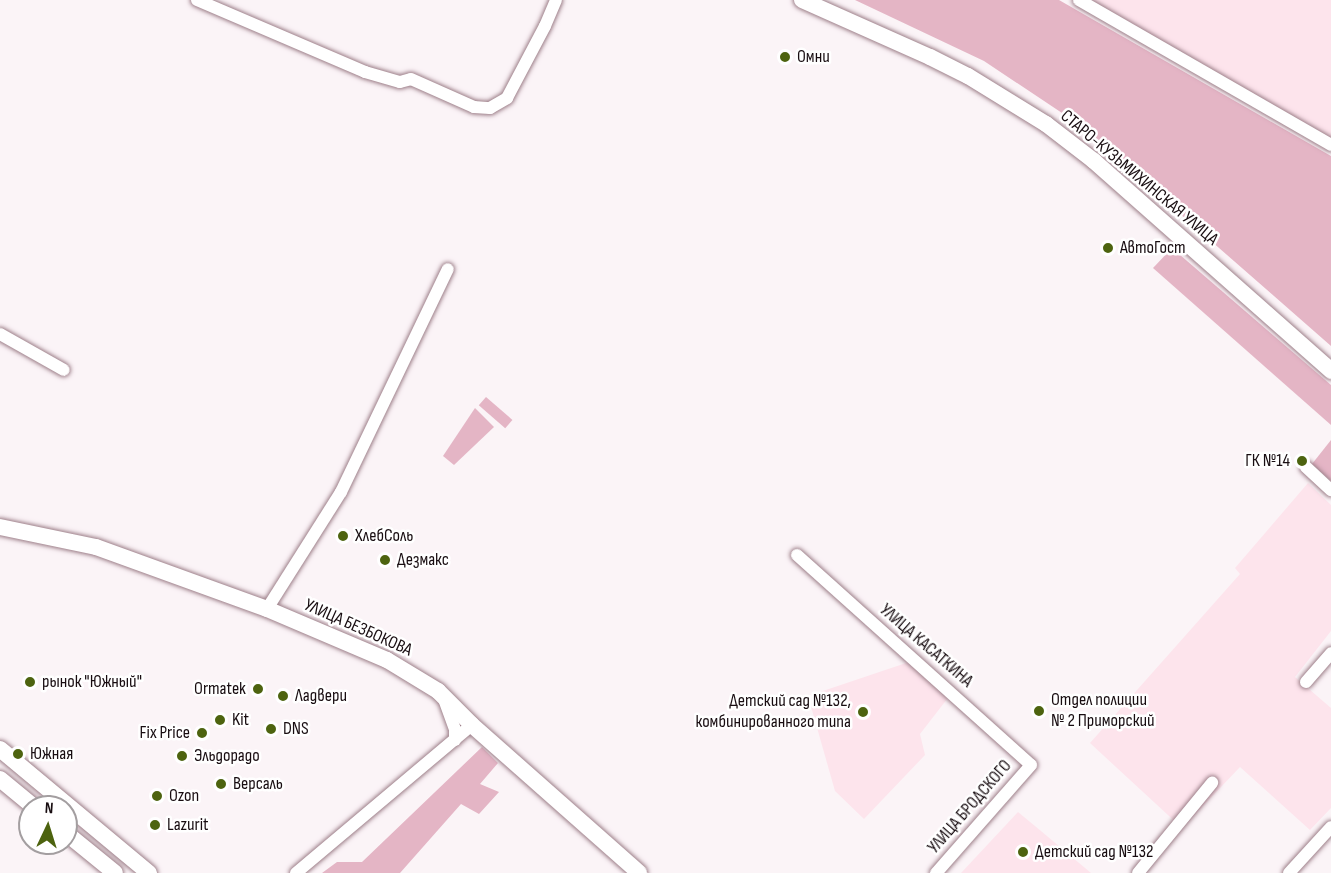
<!DOCTYPE html>
<html>
<head>
<meta charset="utf-8">
<style>
	body { margin:0 }
	#map { position:relative; width:1331px; height:873px; overflow:hidden; background:#fbf4f7; font-family:"Sofia Sans Condensed",sans-serif }
	div>[style] { position:absolute }
	[style*='--x'] { left:calc(var(--x)*1px); top:calc(var(--y)*1px); width:calc(var(--w)*1px); rotate:calc(var(--a)*1deg) }
	.built>* { inset:0; background:#fde4ec }
	.green>* { inset:0; background:#e4b5c5; transform-origin:0 0 }
	.roads { filter:drop-shadow(0 0 2px #9d7f89) drop-shadow(0 0 2px #9d7f89) }
	.street>* { height:12px; margin:-6px; padding:0 6px; transform-origin:6px; border-radius:6px; background:#fff }
	.secondary>* { height:16px; margin:-8px; padding:0 8px; transform-origin:8px; border-radius:8px; background:#fff }
	.dots>* { width:16px; height:16px; translate:-50% -50%; box-sizing:border-box; border:3px solid #fff; border-radius:50% }
	span { translate:-50% -50%; white-space:nowrap; text-align:center; line-height:1.15; -webkit-text-stroke:5px #fff; paint-order:stroke }
	.poi-label { font-size:18px; color:#180d11 }
	.left { translate:0 -50%; text-align:left }
	.right { translate:-100% -50%; text-align:right }
	.street-label { font-size:18px; color:#180d11 }
	.north { position:absolute; left:18px; top:795px; width:60px; height:60px; box-sizing:border-box; background:#fff; border:2px solid #a39ea0; border-radius:50%; rotate:4deg; font-size:16px; font-weight:700; line-height:24px; text-align:center; color:#180d11 }
	.north::after { content:''; display:block; margin:auto; width:21px; height:27px; background:#4d630f; clip-path:polygon(50% 0,100% 100%,50% 72%,0 100%) }
</style>
</head>
<body>
<div id="map">
	<div class="built">
		<i style="clip-path:polygon(1089px 0,1331px 0,1331px 139px)"></i>
		<i style="clip-path:polygon(1308px 483px,1331px 505px,1331px 631px,1295px 677px,1331px 708px,1331px 808px,1310px 830px,1240px 767px,1182px 828px,1090px 743px,1240px 574px,1235px 568px)"></i>
		<i style="clip-path:polygon(915px 660px,951px 694px,920px 734px,925px 755px,864px 819px,835px 791px,808px 696px)"></i>
		<i style="clip-path:polygon(1018px 812px,1041px 831px,1091px 873px,961px 873px)"></i>
	</div>
	<div class="green">
		<i style="clip-path:polygon(855px 0,1059px 0,1331px 156px,1331px 346px,1074px 121px,984px 61px)"></i>
		<i style="clip-path:polygon(1172px 248px,1331px 385px,1331px 425px,1153px 268px)"></i>
		<i style="left:486px;top:397px;width:35px;height:11px;rotate:41deg"></i>
		<i style="clip-path:polygon(475px 408px,494px 427px,454px 465px,443px 456px)"></i>
		<i style="clip-path:polygon(1331px 440px,1331px 481px,1312px 464px)"></i>
		<i style="clip-path:polygon(482px 747px,498px 763px,480px 784px,499px 792px,479px 814px,461px 804px,400px 873px,322px 873px,337px 862px,362px 862px)"></i>
	</div>
	<div class="roads">
		<div class="street">
			<i style="--x:197;--y:0;--w:183;--a:23.2"></i>
			<i style="--x:365;--y:72;--w:36;--a:16"></i>
			<i style="--x:400;--y:82;--w:11;--a:-15"></i>
			<i style="--x:411;--y:79;--w:69;--a:24"></i>
			<i style="--x:474;--y:107;--w:16;--a:4"></i>
			<i style="--x:490;--y:108;--w:20;--a:-30"></i>
			<i style="--x:507;--y:98;--w:81;--a:-62.2"></i>
			<i style="--x:545;--y:26;--w:28;--a:-67"></i>
			<i style="--x:1079;--y:0;--w:291;--a:29.9"></i>
			<i style="--x:0;--y:334;--w:73;--a:29.4"></i>
			<i style="--x:1306;--y:467;--w:34;--a:43"></i>
			<i style="--x:797;--y:555;--w:314;--a:41.9"></i>
			<i style="--x:1031;--y:765;--w:144;--a:131.3"></i>
			<i style="--x:267;--y:609;--w:138;--a:-57.7"></i>
			<i style="--x:341;--y:492;--w:247;--a:-64.4"></i>
			<i style="--x:1306;--y:682;--w:38;--a:-49"></i>
			<i style="--x:445;--y:702;--w:29;--a:70"></i>
			<i style="--x:455;--y:729;--w:11;--a:90"></i>
			<i style="--x:296;--y:873;--w:230;--a:-40.1"></i>
			<i style="--x:1138;--y:873;--w:117;--a:-50.6"></i>
			<i style="--x:1289;--y:873;--w:62;--a:-47.6"></i>
		</div>
		<div class="secondary">
			<i style="--x:802;--y:0;--w:140;--a:24"></i>
			<i style="--x:930;--y:57;--w:42;--a:26.6"></i>
			<i style="--x:968;--y:76;--w:92;--a:31.6"></i>
			<i style="--x:1046;--y:124;--w:61;--a:37.6"></i>
			<i style="--x:1094;--y:161;--w:317;--a:41.5"></i>
			<i style="--x:0;--y:527;--w:98;--a:11.8"></i>
			<i style="--x:96;--y:547;--w:182;--a:19.9"></i>
			<i style="--x:267;--y:609;--w:130;--a:23"></i>
			<i style="--x:387;--y:660;--w:60;--a:31.3"></i>
			<i style="--x:438;--y:691;--w:48;--a:45"></i>
			<i style="--x:472;--y:725;--w:223;--a:41.5"></i>
			<i style="--x:0;--y:749;--w:194;--a:39.8"></i>
			<i style="--x:0;--y:779;--w:44;--a:39.5"></i>
			<i style="--x:66;--y:833;--w:63;--a:39.2"></i>
		</div>
	</div>
	<div class="dots">
		<i style="left:785px;top:57px;background:#4d630f"></i>
		<i style="left:1108px;top:248px;background:#4d630f"></i>
		<i style="left:1302px;top:461px;background:#4d630f"></i>
		<i style="left:343px;top:536px;background:#4d630f"></i>
		<i style="left:385px;top:560px;background:#4d630f"></i>
		<i style="left:30px;top:682px;background:#4d630f"></i>
		<i style="left:258px;top:689px;background:#4d630f"></i>
		<i style="left:283px;top:696px;background:#4d630f"></i>
		<i style="left:1039px;top:711px;background:#4d630f"></i>
		<i style="left:863px;top:712px;background:#4d630f"></i>
		<i style="left:220px;top:720px;background:#4d630f"></i>
		<i style="left:271px;top:729px;background:#4d630f"></i>
		<i style="left:202px;top:733px;background:#4d630f"></i>
		<i style="left:18px;top:754px;background:#4d630f"></i>
		<i style="left:182px;top:756px;background:#4d630f"></i>
		<i style="left:221px;top:784px;background:#4d630f"></i>
		<i style="left:157px;top:796px;background:#4d630f"></i>
		<i style="left:155px;top:825px;background:#4d630f"></i>
		<i style="left:1023px;top:852px;background:#4d630f"></i>
	</div>
	<div class="poi-label">
		<span class="left" style="left:797px;top:57px">Омни</span>
		<span class="left" style="left:1120px;top:248px">АвтоГост</span>
		<span class="right" style="left:1290px;top:461px">ГК №14</span>
		<span class="left" style="left:355px;top:536px">ХлебСоль</span>
		<span class="left" style="left:397px;top:560px">Дезмакс</span>
		<span class="left" style="left:42px;top:682px">рынок "Южный"</span>
		<span class="right" style="left:246px;top:689px">Ormatek</span>
		<span class="left" style="left:295px;top:696px">Ладвери</span>
		<span class="left" style="left:1051px;top:711px">Отдел полиции<br>№ 2 Приморский</span>
		<span class="right" style="left:851px;top:712px">Детский сад №132,<br>комбинированного типа</span>
		<span class="left" style="left:232px;top:720px">Kit</span>
		<span class="left" style="left:283px;top:729px">DNS</span>
		<span class="right" style="left:190px;top:733px">Fix Price</span>
		<span class="left" style="left:30px;top:754px">Южная</span>
		<span class="left" style="left:194px;top:756px">Эльдорадо</span>
		<span class="left" style="left:233px;top:784px">Версаль</span>
		<span class="left" style="left:169px;top:796px">Ozon</span>
		<span class="left" style="left:167px;top:825px">Lazurit</span>
		<span class="left" style="left:1035px;top:852px">Детский сад №132</span>
	</div>
	<div class="street-label">
		<span style="left:1139px;top:178px;rotate:40deg">СТАРО-КУЗЬМИХИНСКАЯ УЛИЦА</span>
		<span style="left:358px;top:628px;rotate:24deg">УЛИЦА БЕЗБОКОВА</span>
		<span style="left:926px;top:646px;rotate:41deg">УЛИЦА КАСАТКИНА</span>
		<span style="left:970px;top:807px;rotate:-49deg">УЛИЦА БРОДСКОГО</span>
	</div>
	<div class="north">N</div>
</div>
</body>
</html>
